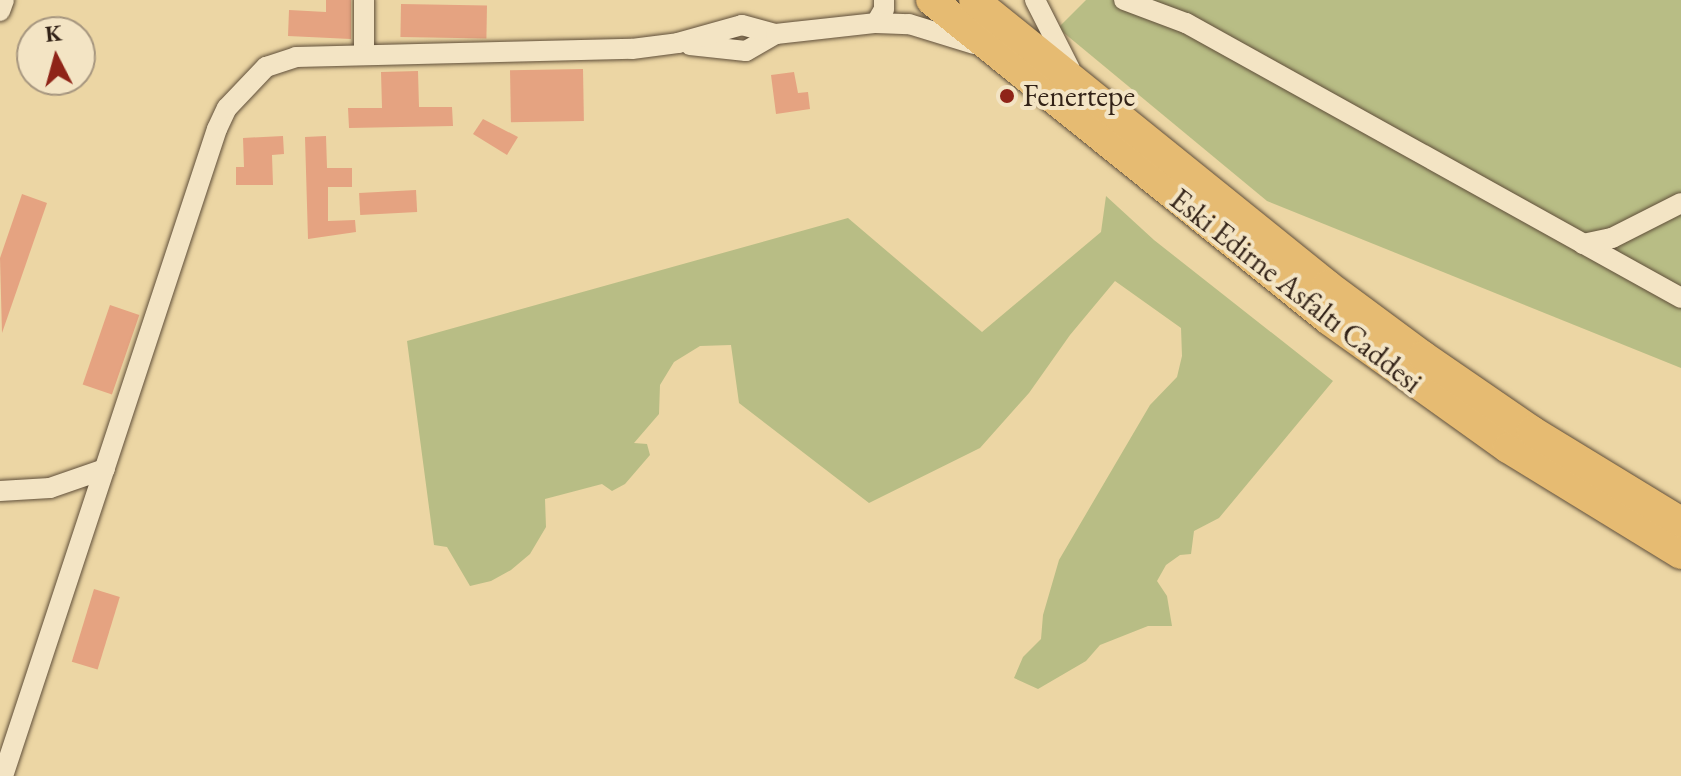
<!DOCTYPE html>
<html>
<head>
<meta charset="utf-8">
<style>
	body { margin:0 }
	#map { position:relative; width:1681px; height:776px; overflow:hidden; background:#ecd6a4; font-family:"EB Garamond",serif }
	div>[style] { position:absolute }
	[style*='--x'] { left:calc(var(--x)*1px); top:calc(var(--y)*1px); width:calc(var(--w)*1px); rotate:calc(var(--a)*1deg) }
	.green>* { inset:0; background:#b8bd85 }
	.building>* { inset:0; background:#e5a381; transform-origin:0 0 }
	.roads { filter:drop-shadow(0 0 2px #604f3a) drop-shadow(0 0 2px #604f3a) }
	.minor>* { height:20px; margin:-10px; padding:0 10px; transform-origin:10px; border-radius:10px; background:#f3e4c4 }
	.highway>* { height:30px; margin:-15px; padding:0 15px; transform-origin:15px; border-radius:15px; background:#e6bb72 }
	.dots>* { width:22px; height:22px; translate:-50% -50%; box-sizing:border-box; border:4px solid #f3e4c4; border-radius:50% }
	span { translate:-50% -50%; white-space:nowrap; text-align:center; line-height:1.15; -webkit-text-stroke:8px #f3e4c4; paint-order:stroke }
	.poi-label { font-size:30px; color:#322217 }
	.left { translate:0 -50%; text-align:left }
	.street-label { font-size:30px; color:#322217 }
	.north { position:absolute; left:16px; top:16px; width:80px; height:80px; box-sizing:border-box; background:#f3e4c4; border:2px solid #a6967f; border-radius:50%; rotate:354deg; font-size:22px; font-weight:700; line-height:32px; text-align:center; color:#322217 }
	.north::after { content:''; display:block; margin:auto; width:28px; height:36px; background:#8f2418; clip-path:polygon(50% 0,100% 100%,50% 72%,0 100%) }
</style>
</head>
<body>
<div id="map">
	<div class="green">
		<i style="clip-path:polygon(1086px 0,1681px 0,1681px 368px,1267px 201px,1058px 28px)"></i>
		<i style="clip-path:polygon(1106px 196px,1154px 240px,1333px 381px,1219px 518px,1194px 531px,1191px 554px,1180px 555px,1166px 565px,1157px 581px,1167px 596px,1172px 626px,1148px 626px,1100px 645px,1086px 661px,1038px 689px,1014px 678px,1023px 657px,1041px 639px,1043px 615px,1059px 560px,1150px 405px,1177px 377px,1182px 356px,1181px 328px,1115px 281px,1070px 335px,1029px 393px,980px 448px,869px 503px,739px 403px,731px 345px,700px 346px,674px 362px,660px 385px,659px 414px,634px 443px,647px 444px,650px 455px,625px 484px,612px 491px,602px 484px,545px 499px,546px 527px,530px 554px,511px 570px,491px 581px,470px 586px,447px 547px,434px 545px,407px 341px,848px 218px,982px 332px,1101px 232px)"></i>
	</div>
	<div class="building">
		<i style="clip-path:polygon(326px 0,351px 0,351px 39px,288px 36px,289px 10px,326px 12px)"></i>
		<i style="left:401px;top:4px;width:86px;height:33px;rotate:1deg"></i>
		<i style="left:583px;top:69px;width:52px;height:73px;rotate:89deg"></i>
		<i style="clip-path:polygon(418px 71px,419px 107px,452px 107px,453px 126px,349px 128px,348px 108px,382px 108px,381px 72px)"></i>
		<i style="clip-path:polygon(794px 72px,798px 93px,808px 92px,810px 109px,776px 114px,771px 75px)"></i>
		<i style="clip-path:polygon(483px 119px,518px 137px,507px 155px,473px 134px)"></i>
		<i style="clip-path:polygon(283px 136px,284px 154px,272px 155px,273px 185px,236px 185px,236px 167px,244px 167px,243px 138px)"></i>
		<i style="clip-path:polygon(326px 136px,327px 168px,352px 168px,352px 187px,328px 187px,328px 221px,355px 220px,356px 232px,308px 239px,305px 137px)"></i>
		<i style="left:416px;top:190px;width:22px;height:57px;rotate:87deg"></i>
		<i style="clip-path:polygon(22px 194px,47px 203px,2px 333px,0 258px)"></i>
		<i style="left:110px;top:305px;width:31px;height:84px;rotate:19deg"></i>
		<i style="left:94px;top:589px;width:27px;height:76px;rotate:17deg"></i>
	</div>
	<div class="roads">
		<div class="minor">
			<i style="--x:1035;--y:0;--w:77;--a:63.1"></i>
			<i style="--x:1124;--y:0;--w:66;--a:20.4"></i>
			<i style="--x:1186;--y:23;--w:566;--a:29.05"></i>
			<i style="--x:0;--y:11;--w:12;--a:-70"></i>
			<i style="--x:876;--y:23;--w:16;--a:-60"></i>
			<i style="--x:884;--y:9;--w:9;--a:-90"></i>
			<i style="--x:690;--y:45;--w:56;--a:6.1"></i>
			<i style="--x:746;--y:51;--w:34;--a:-30"></i>
			<i style="--x:364;--y:55;--w:55;--a:-90"></i>
			<i style="--x:1583;--y:244;--w:30;--a:-12"></i>
			<i style="--x:1612;--y:238;--w:77;--a:-26.9"></i>
			<i style="--x:0;--y:491;--w:50;--a:-3.4"></i>
			<i style="--x:50;--y:488;--w:58;--a:-19.1"></i>
			<i style="--x:3;--y:776;--w:681;--a:-71.7"></i>
			<i style="--x:217;--y:129;--w:23;--a:-65"></i>
			<i style="--x:227;--y:108;--w:57;--a:-46.4"></i>
			<i style="--x:266;--y:67;--w:32;--a:-18"></i>
			<i style="--x:296;--y:57;--w:336;--a:-1.4"></i>
			<i style="--x:632;--y:49;--w:46;--a:-7.4"></i>
			<i style="--x:678;--y:43;--w:66;--a:-15.7"></i>
			<i style="--x:742;--y:25;--w:35;--a:15"></i>
			<i style="--x:776;--y:34;--w:101;--a:-6.3"></i>
			<i style="--x:876;--y:23;--w:33;--a:2"></i>
			<i style="--x:909;--y:24;--w:68;--a:17.1"></i>
		</div>
		<div class="highway">
			<i style="--x:931;--y:0;--w:511;--a:38.8"></i>
			<i style="--x:1329;--y:320;--w:220;--a:35.6"></i>
			<i style="--x:1508;--y:448;--w:203;--a:31.5"></i>
			<i style="--x:974;--y:0;--w:454;--a:38.9"></i>
			<i style="--x:1327;--y:285;--w:119;--a:36.5"></i>
			<i style="--x:1423;--y:356;--w:132;--a:34.5"></i>
			<i style="--x:1532;--y:431;--w:175;--a:31.4"></i>
		</div>
	</div>
	<div class="dots">
		<i style="left:1007px;top:96px;background:#8f2418"></i>
	</div>
	<div class="poi-label">
		<span class="left" style="left:1023px;top:96px">Fenertepe</span>
	</div>
	<div class="street-label">
		<span style="left:1296px;top:291px;rotate:38deg">Eski Edirne Asfaltı Caddesi</span>
	</div>
	<div class="north">K</div>
</div>
</body>
</html>
